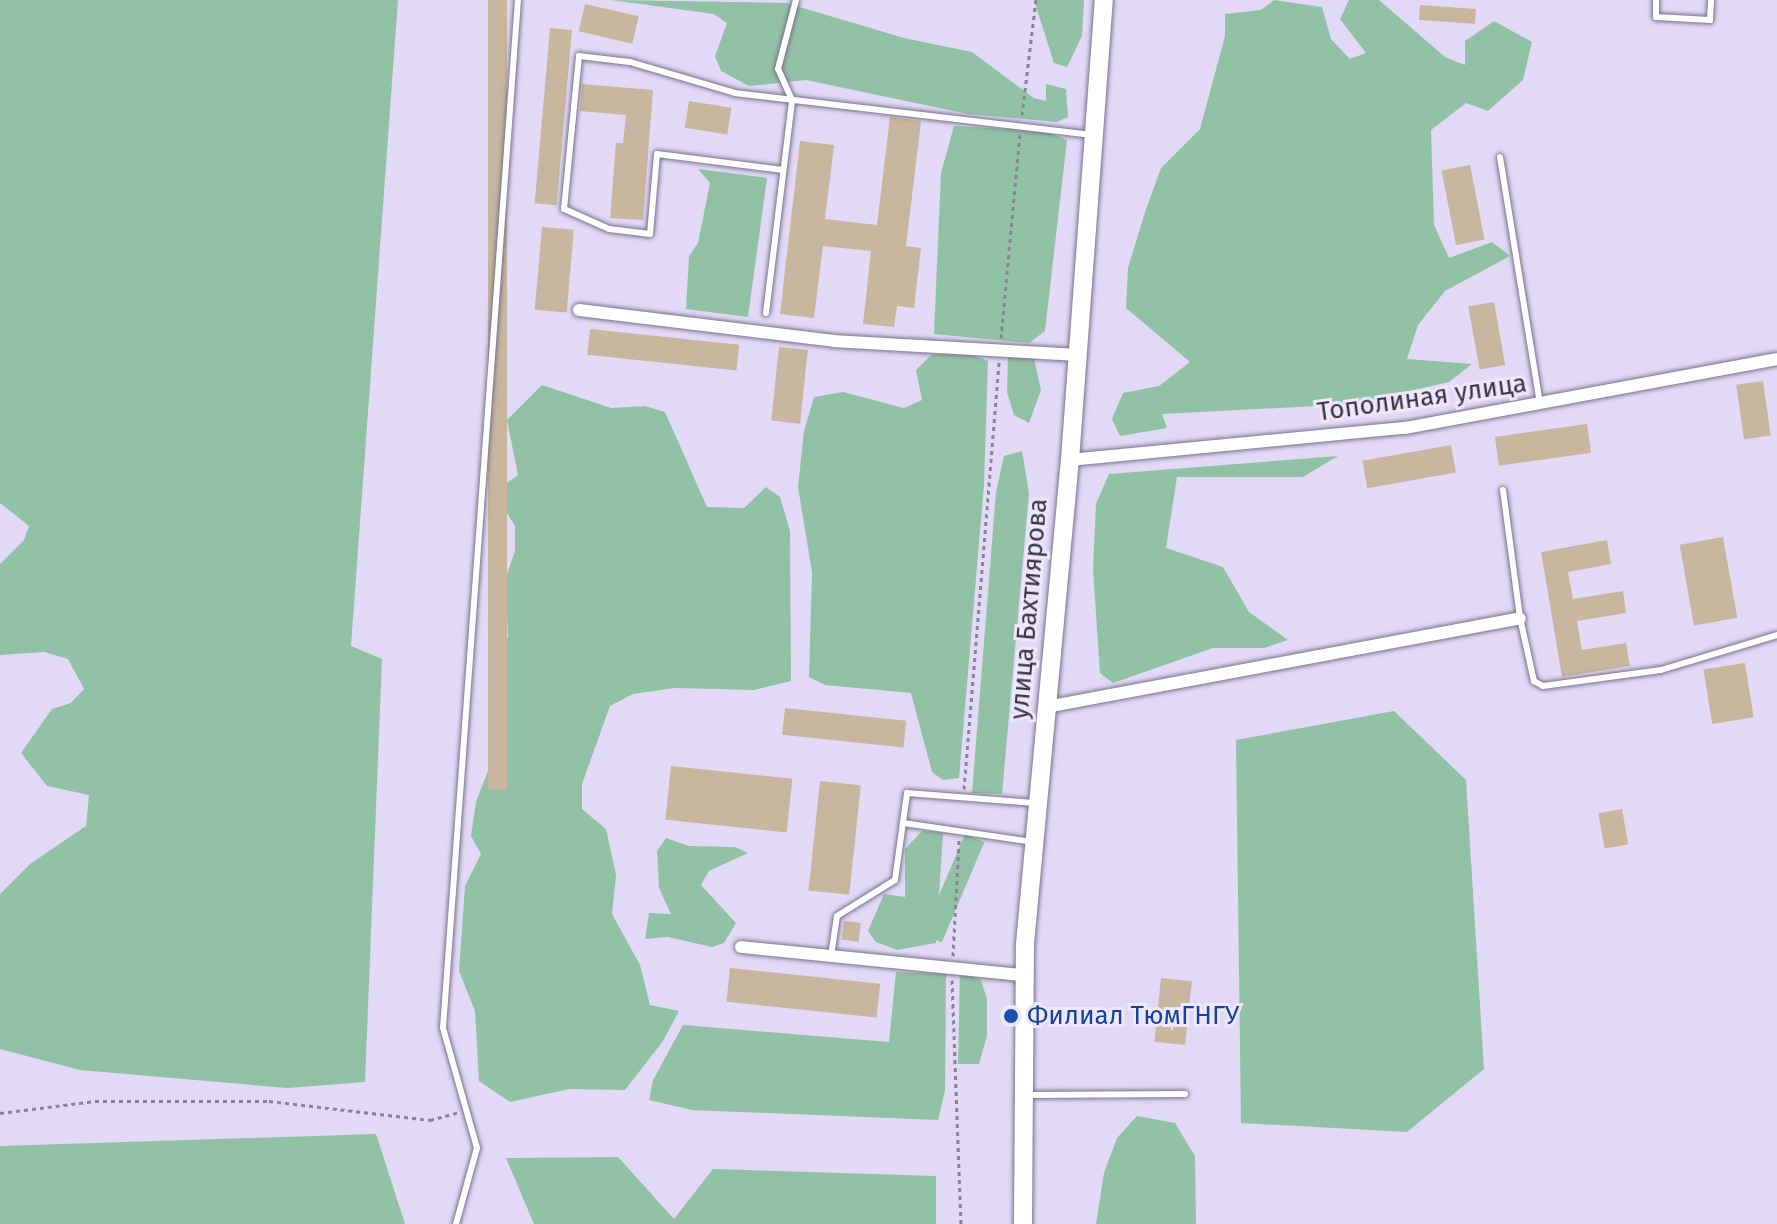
<!DOCTYPE html>
<html>
<head>
<meta charset="utf-8">
<style>
	body { margin:0 }
	#map { position:relative; width:1777px; height:1224px; overflow:hidden; background:#e1d9f6; font-family:"Fira Sans",sans-serif }
	div>[style] { position:absolute }
	[style*='--x'] { left:calc(var(--x)*1px); top:calc(var(--y)*1px); width:calc(var(--w)*1px); rotate:calc(var(--a)*1deg) }
	.green>* { inset:0; background:#92c2a5; transform-origin:0 0 }
	.building>* { inset:0; background:#c8b79e; transform-origin:0 0 }
	.path>* { height:3px; margin-top:-1.5px; transform-origin:0; background:repeating-linear-gradient(90deg,#888396 0 4px,transparent 0 8px) }
	.roads { filter:drop-shadow(0 0 2px #79728b) drop-shadow(0 0 2px #79728b) }
	.service>* { height:6px; margin:-3px; padding:0 3px; transform-origin:3px; border-radius:3px; background:#fff }
	.minor>* { height:12px; margin:-6px; padding:0 6px; transform-origin:6px; border-radius:6px; background:#fff }
	.secondary>* { height:18px; margin:-9px; padding:0 9px; transform-origin:9px; border-radius:9px; background:#fff }
	.dots>* { width:22px; height:22px; translate:-50% -50%; box-sizing:border-box; border:4px solid #eee7fe; border-radius:50% }
	span { translate:-50% -50%; white-space:nowrap; text-align:center; line-height:1.15; -webkit-text-stroke:6px #eee7fe; paint-order:stroke }
	.street-label { font-size:26px; color:#383540 }
	.transit-label { font-size:26px; color:#164399 }
	.left { translate:0 -50%; text-align:left }
</style>
</head>
<body>
<div id="map">
	<div class="green">
		<i style="clip-path:polygon(0 0,398px 0,351px 646px,382px 659px,365px 1082px,287px 1088px,80px 1070px,0 1049px,0 894px,30px 864px,86px 826px,89px 795px,47px 786px,21px 753px,52px 709px,71px 703px,84px 689px,68px 659px,44px 652px,0 655px,0 564px,24px 540px,29px 526px,0 503px)"></i>
		<i style="clip-path:polygon(611px 0,786px 3px,904px 38px,972px 52px,1034px 98px,1046px 101px,1046px 84px,1066px 89px,1068px 117px,1057px 122px,968px 114px,806px 80px,749px 86px,721px 71px,715px 56px,727px 23px,714px 14px)"></i>
		<i style="clip-path:polygon(1034px 0,1084px 0,1082px 36px,1067px 67px,1054px 63px)"></i>
		<i style="clip-path:polygon(1274px 0,1322px 7px,1331px 39px,1350px 59px,1366px 53px,1340px 19px,1349px 0,1379px 0,1445px 57px,1465px 65px,1465px 41px,1494px 21px,1532px 42px,1523px 80px,1488px 111px,1466px 103px,1431px 130px,1434px 225px,1449px 258px,1492px 242px,1510px 256px,1445px 291px,1418px 325px,1407px 359px,1472px 364px,1449px 382px,1354px 404px,1162px 414px,1167px 428px,1120px 436px,1112px 419px,1123px 393px,1159px 386px,1190px 362px,1126px 308px,1128px 268px,1145px 212px,1161px 168px,1200px 129px,1225px 36px,1225px 14px,1261px 10px)"></i>
		<i style="clip-path:polygon(954px 126px,1045px 131px,1067px 140px,1045px 331px,1029px 343px,934px 334px,941px 173px)"></i>
		<i style="clip-path:polygon(698px 169px,767px 178px,748px 317px,686px 309px,689px 256px,698px 243px,710px 183px)"></i>
		<i style="clip-path:polygon(963px 352px,988px 361px,984px 485px,959px 778px,943px 780px,932px 772px,911px 693px,825px 685px,809px 677px,812px 572px,798px 487px,804px 431px,814px 397px,843px 392px,904px 408px,922px 400px,916px 370px,931px 355px)"></i>
		<i style="clip-path:polygon(1008px 354px,1033px 354px,1041px 390px,1029px 423px,1014px 415px,1007px 392px)"></i>
		<i style="clip-path:polygon(542px 385px,611px 408px,645px 406px,665px 412px,707px 507px,744px 508px,766px 487px,780px 497px,790px 531px,791px 681px,754px 690px,675px 688px,633px 694px,610px 706px,582px 784px,582px 809px,606px 829px,616px 875px,612px 914px,640px 965px,650px 1005px,679px 1011px,663px 1041px,625px 1090px,569px 1089px,510px 1102px,479px 1081px,475px 1011px,459px 971px,465px 886px,481px 854px,471px 836px,476px 802px,491px 763px,498px 715px,496px 670px,508px 636px,505px 580px,515px 551px,515px 526px,494px 492px,518px 475px,507px 420px)"></i>
		<i style="clip-path:polygon(1022px 451px,1029px 493px,1002px 794px,972px 793px,996px 492px,1004px 456px)"></i>
		<i style="clip-path:polygon(1338px 456px,1303px 477px,1177px 477px,1166px 548px,1223px 567px,1249px 612px,1288px 640px,1264px 648px,1213px 648px,1113px 683px,1100px 673px,1093px 569px,1096px 504px,1109px 474px)"></i>
		<i style="clip-path:polygon(1394px 711px,1466px 780px,1484px 1069px,1407px 1132px,1241px 1123px,1236px 740px)"></i>
		<i style="clip-path:polygon(922px 831px,943px 833px,936px 943px,897px 950px,876px 942px,868px 931px,884px 894px,905px 897px,905px 849px)"></i>
		<i style="left:965px;top:834px;width:21px;height:109px;rotate:23deg"></i>
		<i style="clip-path:polygon(666px 838px,689px 846px,735px 847px,748px 853px,709px 871px,701px 885px,736px 923px,724px 943px,712px 947px,668px 937px,645px 939px,649px 913px,671px 914px,659px 888px,657px 851px)"></i>
		<i style="clip-path:polygon(960px 971px,981px 980px,987px 999px,987px 1036px,979px 1064px,958px 1064px)"></i>
		<i style="clip-path:polygon(896px 972px,946px 974px,945px 1091px,938px 1120px,692px 1110px,649px 1100px,653px 1080px,683px 1025px,889px 1042px)"></i>
		<i style="clip-path:polygon(1137px 1116px,1175px 1123px,1195px 1156px,1196px 1224px,1096px 1224px,1104px 1173px,1117px 1138px)"></i>
		<i style="clip-path:polygon(376px 1134px,405px 1224px,0 1224px,0 1146px)"></i>
		<i style="clip-path:polygon(618px 1157px,674px 1219px,713px 1169px,936px 1176px,936px 1224px,534px 1224px,506px 1158px)"></i>
	</div>
	<div class="building">
		<i style="left:488px;top:0;width:19px;height:790px"></i>
		<i style="left:585px;top:4px;width:55px;height:28px;rotate:13deg"></i>
		<i style="left:1420px;top:5px;width:56px;height:15px;rotate:4deg"></i>
		<i style="left:550px;top:28px;width:22px;height:176px;rotate:5deg"></i>
		<i style="clip-path:polygon(582px 84px,653px 90px,643px 220px,610px 218px,616px 143px,623px 143px,626px 115px,580px 111px)"></i>
		<i style="left:689px;top:101px;width:43px;height:27px;rotate:9deg"></i>
		<i style="clip-path:polygon(890px 117px,921px 121px,906px 246px,921px 248px,914px 308px,897px 306px,894px 327px,863px 324px,871px 251px,823px 246px,814px 318px,780px 314px,800px 141px,834px 145px,825px 219px,877px 225px)"></i>
		<i style="left:1470px;top:165px;width:76px;height:29px;rotate:79deg"></i>
		<i style="left:542px;top:227px;width:32px;height:83px;rotate:5deg"></i>
		<i style="left:1494px;top:302px;width:64px;height:26px;rotate:80deg"></i>
		<i style="left:590px;top:329px;width:150px;height:26px;rotate:6deg"></i>
		<i style="left:779px;top:347px;width:29px;height:74px;rotate:6deg"></i>
		<i style="left:1763px;top:381px;width:55px;height:27px;rotate:82deg"></i>
		<i style="left:1587px;top:424px;width:29px;height:93px;rotate:82deg"></i>
		<i style="left:1451px;top:445px;width:28px;height:90px;rotate:80deg"></i>
		<i style="left:1723px;top:537px;width:82px;height:44px;rotate:80deg"></i>
		<i style="clip-path:polygon(1607px 540px,1611px 564px,1568px 572px,1573px 599px,1623px 591px,1626px 613px,1577px 621px,1582px 650px,1626px 643px,1630px 666px,1562px 677px,1541px 552px)"></i>
		<i style="left:1745px;top:663px;width:55px;height:42px;rotate:81deg"></i>
		<i style="left:785px;top:708px;width:122px;height:27px;rotate:6deg"></i>
		<i style="left:671px;top:766px;width:122px;height:54px;rotate:6deg"></i>
		<i style="left:820px;top:781px;width:41px;height:110px;rotate:6deg"></i>
		<i style="left:1622px;top:809px;width:36px;height:24px;rotate:80deg"></i>
		<i style="left:844px;top:921px;width:17px;height:19px;rotate:7deg"></i>
		<i style="left:730px;top:968px;width:151px;height:34px;rotate:6deg"></i>
		<i style="left:1161px;top:978px;width:31px;height:64px;rotate:6deg"></i>
	</div>
	<div class="path">
		<i style="--x:1022;--y:115;--w:116;--a:-83.1"></i>
		<i style="--x:1001;--y:338;--w:204;--a:-84.7"></i>
		<i style="--x:964;--y:789;--w:428;--a:-85.3"></i>
		<i style="--x:953;--y:956;--w:116;--a:-87"></i>
		<i style="--x:952;--y:980;--w:244;--a:87.9"></i>
		<i style="--x:0;--y:1113;--w:96;--a:-7.2"></i>
		<i style="--x:95;--y:1101;--w:174;--a:0"></i>
		<i style="--x:269;--y:1101;--w:162;--a:6.7"></i>
		<i style="--x:430;--y:1120;--w:28;--a:-15"></i>
	</div>
	<div class="roads">
		<div class="service">
			<i style="--x:1656;--y:0;--w:17;--a:90"></i>
			<i style="--x:1656;--y:17;--w:54;--a:3.2"></i>
			<i style="--x:1710;--y:20;--w:20;--a:-87"></i>
			<i style="--x:1500;--y:157;--w:249;--a:80.8"></i>
			<i style="--x:783;--y:170;--w:127;--a:-172.8"></i>
			<i style="--x:657;--y:154;--w:80;--a:95"></i>
			<i style="--x:650;--y:234;--w:41;--a:-173"></i>
			<i style="--x:609;--y:229;--w:49;--a:-156"></i>
			<i style="--x:564;--y:209;--w:154;--a:-84.4"></i>
			<i style="--x:579;--y:56;--w:51;--a:6.7"></i>
			<i style="--x:630;--y:62;--w:109;--a:16.4"></i>
			<i style="--x:735;--y:93;--w:357;--a:6.7"></i>
			<i style="--x:766;--y:313;--w:215;--a:-83"></i>
			<i style="--x:792;--y:100;--w:34;--a:-114"></i>
			<i style="--x:778;--y:69;--w:71;--a:-75.4"></i>
			<i style="--x:1503;--y:490;--w:129;--a:82.4"></i>
			<i style="--x:1520;--y:618;--w:65;--a:77.5"></i>
			<i style="--x:1534;--y:681;--w:10;--a:29"></i>
			<i style="--x:1543;--y:686;--w:119;--a:-7.7"></i>
			<i style="--x:1661;--y:670;--w:121;--a:-16.8"></i>
			<i style="--x:903;--y:823;--w:131;--a:8.3"></i>
			<i style="--x:831;--y:956;--w:40;--a:-81.5"></i>
			<i style="--x:837;--y:916;--w:68;--a:-31.8"></i>
			<i style="--x:895;--y:880;--w:88;--a:-82.1"></i>
			<i style="--x:907;--y:793;--w:128;--a:4.5"></i>
			<i style="--x:1028;--y:1095;--w:157;--a:-0.4"></i>
			<i style="--x:456;--y:1224;--w:79;--a:-74.6"></i>
			<i style="--x:477;--y:1148;--w:125;--a:-105.8"></i>
			<i style="--x:443;--y:1028;--w:1031;--a:-85.83"></i>
		</div>
		<div class="minor">
			<i style="--x:579;--y:310;--w:257;--a:6.9"></i>
			<i style="--x:834;--y:341;--w:243;--a:3.3"></i>
			<i style="--x:1070;--y:460;--w:337;--a:-5.5"></i>
			<i style="--x:1405;--y:428;--w:378;--a:-10.5"></i>
			<i style="--x:1046;--y:707;--w:482;--a:-10.6"></i>
			<i style="--x:741;--y:947;--w:283;--a:5.7"></i>
		</div>
		<div class="secondary">
			<i style="--x:1023;--y:1224;--w:280;--a:-89.6"></i>
			<i style="--x:1025;--y:944;--w:486;--a:-84.7"></i>
			<i style="--x:1070;--y:460;--w:461;--a:-85.8"></i>
		</div>
	</div>
	<div class="dots">
		<i style="left:1011px;top:1016px;background:#1a4fb4"></i>
	</div>
	<div class="street-label">
		<span style="left:1422px;top:398px;rotate:-8deg">Тополиная улица</span>
		<span style="left:1029px;top:609px;rotate:-85deg">улица Бахтиярова</span>
	</div>
	<div class="transit-label">
		<span class="left" style="left:1027px;top:1016px">Филиал ТюмГНГУ</span>
	</div>
</div>
</body>
</html>
